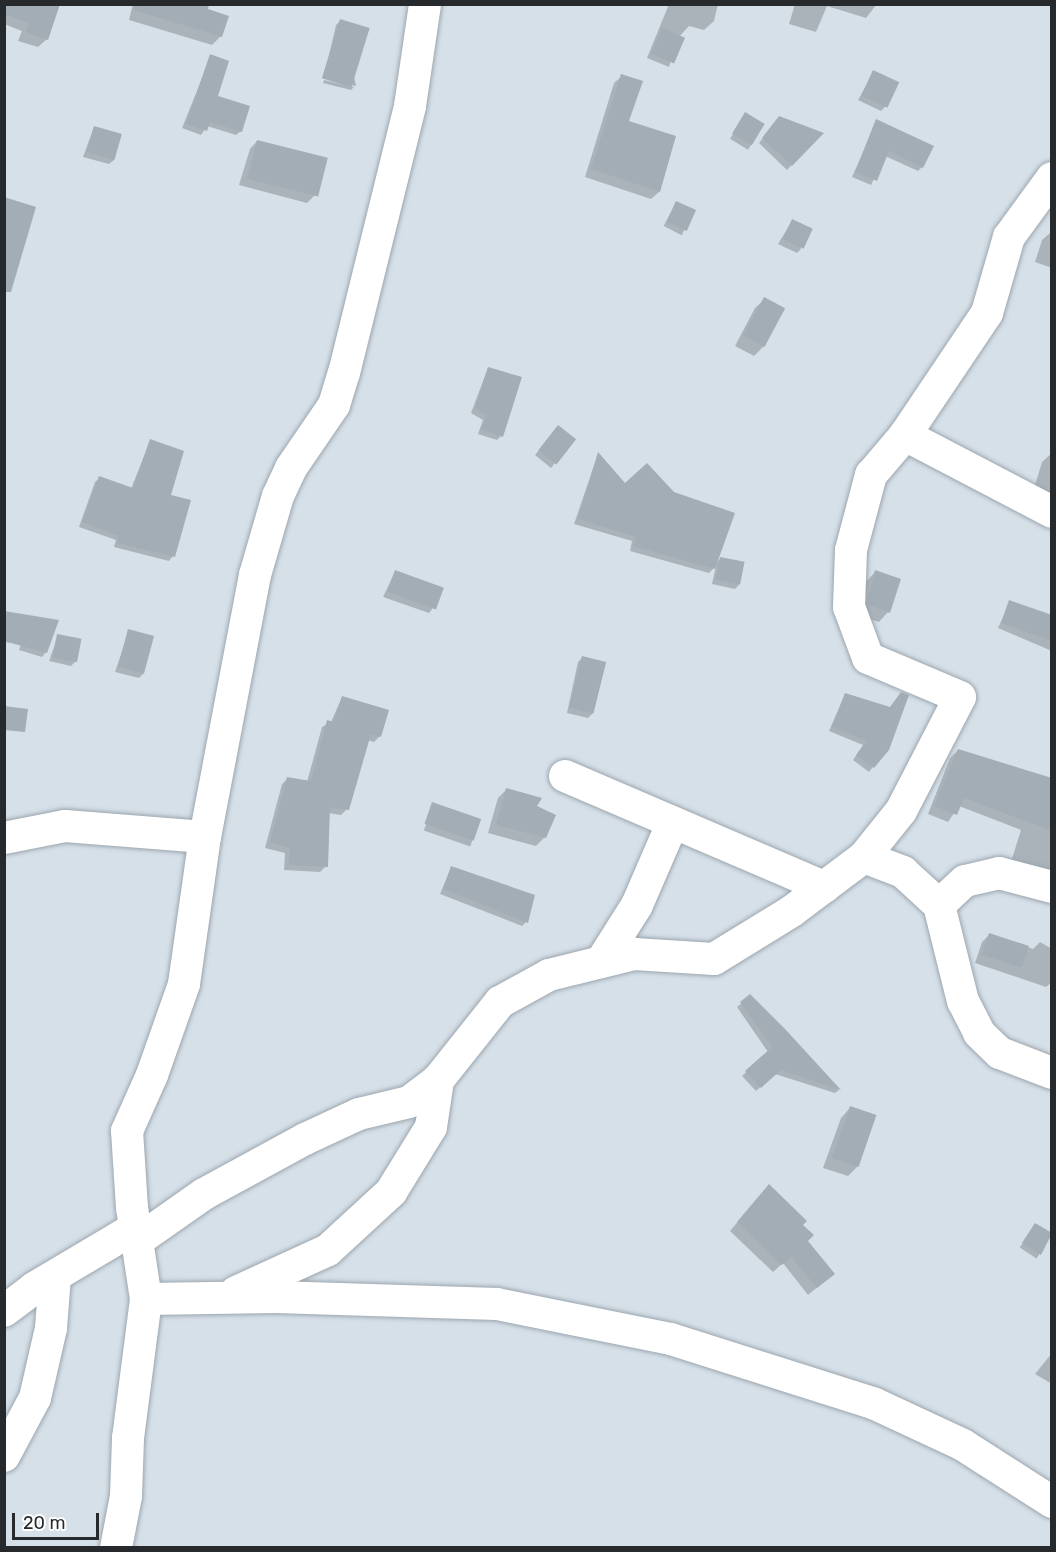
<!DOCTYPE html>
<html>
<head>
<meta charset="utf-8">
<style>
	body { margin:0 }
	#map { position:relative; width:1056px; height:1552px; overflow:hidden; background:#d6e0e9; font-family:Rubik,sans-serif }
	div>[style] { position:absolute }
	[style*='--x'] { left:calc(var(--x)*1px); top:calc(var(--y)*1px); width:calc(var(--w)*1px); rotate:calc(var(--a)*1deg) }
	.shadow>* { inset:0; background:#0003; transform-origin:0 0 }
	.building>* { inset:0; background:#a3adb5; transform-origin:0 0 }
	.roads { filter:drop-shadow(0 0 2px #9ca6ae) drop-shadow(0 0 2px #9ca6ae) }
	.street>* { height:32px; margin:-16px; padding:0 16px; transform-origin:16px; border-radius:16px; background:#fff }
	span { translate:-50% -50%; white-space:nowrap; text-align:center; line-height:1.15; -webkit-text-stroke:4.5px #fff; paint-order:stroke }
	.frame { position:absolute; inset:0; border:6px solid #262a2d; pointer-events:none }
	.scale { position:absolute; left:12px; top:1513px; width:87px; height:27px; box-sizing:border-box; border:3px solid #262a2d; border-top:0; padding-left:8px; font-size:18px; line-height:21px; white-space:nowrap; color:#262a2d; -webkit-text-stroke:4px #fff; paint-order:stroke }
</style>
</head>
<body>
<div id="map">
	<div class="shadow">
		<i style="clip-path:polygon(4px 4px,47px 4px,47px 39px,38px 47px,18px 41px,22px 31px,4px 24px)"></i>
		<i style="clip-path:polygon(133px 4px,191px 4px,221px 36px,212px 45px,129px 20px)"></i>
		<i style="clip-path:polygon(669px 4px,718px 4px,714px 21px,704px 30px,689px 26px,679px 37px,669px 67px,647px 58px)"></i>
		<i style="clip-path:polygon(795px 4px,877px 4px,866px 18px,827px 6px,816px 32px,789px 24px)"></i>
		<i style="clip-path:polygon(340px 21px,356px 85px,355px 86px,324px 77px,336px 25px)"></i>
		<i style="clip-path:polygon(211px 56px,216px 97px,241px 131px,236px 135px,207px 126px,201px 135px,182px 128px)"></i>
		<i style="clip-path:polygon(874px 72px,886px 106px,881px 111px,858px 100px)"></i>
		<i style="clip-path:polygon(622px 76px,627px 122px,659px 192px,651px 199px,585px 177px,614px 83px)"></i>
		<i style="clip-path:polygon(324px 80px,354px 87px,351px 90px,323px 83px)"></i>
		<i style="left:745px;top:114px;width:21px;height:29px;rotate:31deg"></i>
		<i style="clip-path:polygon(877px 121px,922px 167px,918px 171px,885px 156px,871px 185px,852px 177px)"></i>
		<i style="clip-path:polygon(775px 123px,821px 134px,787px 170px,759px 143px)"></i>
		<i style="clip-path:polygon(94px 127px,114px 160px,109px 164px,83px 157px)"></i>
		<i style="clip-path:polygon(257px 141px,315px 195px,307px 203px,239px 185px,250px 149px)"></i>
		<i style="left:676px;top:202px;width:20px;height:27px;rotate:27deg"></i>
		<i style="clip-path:polygon(792px 221px,801px 249px,797px 253px,778px 244px)"></i>
		<i style="clip-path:polygon(1050px 233px,1052px 234px,1052px 268px,1035px 262px,1042px 240px)"></i>
		<i style="clip-path:polygon(765px 299px,764px 346px,754px 356px,735px 346px,755px 308px)"></i>
		<i style="clip-path:polygon(488px 368px,501px 436px,497px 440px,478px 434px,483px 420px,471px 413px)"></i>
		<i style="clip-path:polygon(554px 431px,574px 439px,551px 468px,535px 455px)"></i>
		<i style="clip-path:polygon(150px 441px,169px 496px,173px 556px,169px 561px,114px 547px,116px 540px,79px 527px,95px 482px,100px 478px,131px 489px)"></i>
		<i style="clip-path:polygon(1052px 453px,1052px 507px,1032px 495px,1042px 462px)"></i>
		<i style="clip-path:polygon(598px 454px,625px 485px,715px 564px,721px 558px,744px 563px,739px 585px,735px 589px,712px 584px,716px 566px,709px 573px,630px 551px,632px 541px,574px 524px)"></i>
		<i style="clip-path:polygon(395px 572px,433px 608px,429px 613px,383px 597px)"></i>
		<i style="clip-path:polygon(875px 572px,899px 580px,888px 612px,879px 622px,859px 616px,866px 582px)"></i>
		<i style="clip-path:polygon(1010px 602px,1052px 620px,1052px 651px,998px 628px)"></i>
		<i style="clip-path:polygon(4px 612px,46px 652px,42px 657px,19px 650px,21px 644px,4px 642px)"></i>
		<i style="clip-path:polygon(129px 631px,143px 674px,139px 678px,115px 672px)"></i>
		<i style="clip-path:polygon(58px 636px,75px 662px,71px 666px,49px 661px)"></i>
		<i style="clip-path:polygon(582px 658px,593px 713px,588px 718px,567px 713px,578px 662px)"></i>
		<i style="clip-path:polygon(845px 694px,887px 749px,869px 772px,853px 760px,863px 745px,829px 731px)"></i>
		<i style="clip-path:polygon(342px 697px,380px 736px,374px 742px,367px 740px,347px 809px,341px 815px,328px 813px,326px 866px,320px 872px,284px 870px,285px 853px,265px 848px,282px 784px,288px 778px,307px 782px,322px 727px,331px 722px)"></i>
		<i style="clip-path:polygon(958px 750px,1052px 780px,1052px 875px,1011px 862px,1021px 830px,959px 806px,948px 822px,928px 814px,950px 758px)"></i>
		<i style="clip-path:polygon(506px 790px,535px 807px,545px 837px,536px 846px,488px 833px,498px 798px)"></i>
		<i style="left:433px;top:804px;width:49px;height:28px;rotate:19deg"></i>
		<i style="clip-path:polygon(451px 868px,526px 922px,522px 926px,440px 894px)"></i>
		<i style="clip-path:polygon(990px 934px,1033px 949px,1040px 942px,1052px 949px,1052px 982px,1046px 987px,975px 963px,982px 942px)"></i>
		<i style="clip-path:polygon(750px 996px,839px 1090px,835px 1093px,775px 1074px,756px 1091px,742px 1076px,768px 1052px,737px 1007px)"></i>
		<i style="clip-path:polygon(850px 1108px,874px 1116px,857px 1167px,848px 1176px,823px 1168px,841px 1118px)"></i>
		<i style="clip-path:polygon(761px 1194px,801px 1225px,806px 1241px,833px 1274px,808px 1295px,783px 1263px,773px 1272px,730px 1231px)"></i>
		<i style="left:1035px;top:1224px;width:20px;height:28px;rotate:33deg"></i>
		<i style="clip-path:polygon(1052px 1353px,1052px 1384px,1035px 1374px)"></i>
	</div>
	<div class="building">
		<i style="clip-path:polygon(4px 4px,60px 4px,48px 40px,26px 32px,29px 23px,4px 14px)"></i>
		<i style="clip-path:polygon(135px 4px,209px 4px,208px 9px,229px 16px,222px 37px,134px 10px)"></i>
		<i style="left:340px;top:19px;width:31px;height:62px;rotate:17deg"></i>
		<i style="left:662px;top:28px;width:25px;height:28px;rotate:23deg"></i>
		<i style="clip-path:polygon(210px 54px,229px 61px,218px 96px,250px 106px,242px 132px,210px 122px,207px 131px,186px 124px)"></i>
		<i style="left:873px;top:70px;width:29px;height:28px;rotate:25deg"></i>
		<i style="clip-path:polygon(621px 74px,643px 81px,629px 121px,676px 136px,660px 192px,591px 169px)"></i>
		<i style="left:745px;top:112px;width:23px;height:25px;rotate:31deg"></i>
		<i style="clip-path:polygon(779px 116px,824px 133px,792px 166px,762px 138px)"></i>
		<i style="clip-path:polygon(876px 119px,934px 146px,923px 168px,889px 151px,877px 181px,855px 172px)"></i>
		<i style="left:94px;top:126px;width:29px;height:27px;rotate:16deg"></i>
		<i style="left:257px;top:140px;width:73px;height:40px;rotate:14deg"></i>
		<i style="clip-path:polygon(4px 197px,36px 207px,11px 292px,4px 292px)"></i>
		<i style="left:676px;top:201px;width:22px;height:23px;rotate:24deg"></i>
		<i style="left:792px;top:219px;width:23px;height:22px;rotate:25deg"></i>
		<i style="left:764px;top:297px;width:24px;height:44px;rotate:28deg"></i>
		<i style="clip-path:polygon(488px 367px,522px 377px,503px 437px,481px 429px,487px 415px,475px 408px)"></i>
		<i style="left:558px;top:425px;width:23px;height:32px;rotate:38deg"></i>
		<i style="clip-path:polygon(150px 439px,184px 451px,171px 495px,191px 500px,175px 557px,117px 543px,119px 536px,82px 522px,99px 476px,133px 488px)"></i>
		<i style="clip-path:polygon(598px 452px,625px 483px,647px 463px,674px 492px,735px 513px,715px 569px,633px 546px,636px 537px,578px 519px)"></i>
		<i style="left:720px;top:557px;width:25px;height:23px;rotate:11deg"></i>
		<i style="left:395px;top:570px;width:52px;height:23px;rotate:20deg"></i>
		<i style="clip-path:polygon(875px 570px,901px 579px,890px 613px,867px 604px)"></i>
		<i style="clip-path:polygon(1009px 600px,1052px 615px,1052px 641px,1001px 623px)"></i>
		<i style="clip-path:polygon(4px 611px,59px 620px,47px 653px,4px 641px)"></i>
		<i style="left:128px;top:629px;width:27px;height:39px;rotate:15deg"></i>
		<i style="left:57px;top:634px;width:25px;height:24px;rotate:11deg"></i>
		<i style="left:582px;top:656px;width:25px;height:53px;rotate:14deg"></i>
		<i style="clip-path:polygon(901px 692px,909px 695px,889px 750px,874px 768px,856px 755px,867px 741px,832px 727px,845px 693px,890px 707px)"></i>
		<i style="clip-path:polygon(342px 696px,389px 710px,381px 737px,371px 734px,349px 810px,330px 807px,328px 867px,289px 865px,290px 848px,270px 842px,287px 777px,311px 781px,327px 720px,334px 722px)"></i>
		<i style="clip-path:polygon(4px 706px,28px 709px,25px 732px,4px 730px)"></i>
		<i style="clip-path:polygon(958px 749px,1052px 778px,1052px 831px,964px 798px,957px 815px,934px 806px)"></i>
		<i style="clip-path:polygon(506px 788px,542px 798px,537px 806px,556px 815px,546px 838px,496px 825px)"></i>
		<i style="left:432px;top:802px;width:52px;height:23px;rotate:19deg"></i>
		<i style="clip-path:polygon(451px 866px,535px 895px,528px 923px,443px 889px)"></i>
		<i style="left:989px;top:933px;width:42px;height:23px;rotate:18deg"></i>
		<i style="clip-path:polygon(750px 994px,786px 1030px,841px 1090px,781px 1070px,761px 1088px,745px 1071px,772px 1047px,740px 1002px)"></i>
		<i style="left:850px;top:1106px;width:28px;height:55px;rotate:19deg"></i>
		<i style="clip-path:polygon(769px 1184px,807px 1221px,803px 1225px,814px 1235px,808px 1241px,835px 1274px,817px 1288px,791px 1257px,782px 1265px,737px 1222px)"></i>
		<i style="clip-path:polygon(1035px 1223px,1052px 1233px,1041px 1255px,1022px 1243px)"></i>
	</div>
	<div class="roads">
		<div class="street">
			<i style="--x:905;--y:435;--w:166;--a:27.6"></i>
			<i style="--x:565;--y:776;--w:282;--a:23.2"></i>
			<i style="--x:4;--y:838;--w:62;--a:-11.1"></i>
			<i style="--x:65;--y:826;--w:140;--a:4.5"></i>
			<i style="--x:864;--y:857;--w:42;--a:21"></i>
			<i style="--x:903;--y:872;--w:49;--a:42.5"></i>
			<i style="--x:939;--y:905;--w:99;--a:76"></i>
			<i style="--x:963;--y:1001;--w:36;--a:63"></i>
			<i style="--x:979;--y:1033;--w:29;--a:44"></i>
			<i style="--x:1000;--y:1053;--w:56;--a:21"></i>
			<i style="--x:939;--y:905;--w:35;--a:-43"></i>
			<i style="--x:965;--y:881;--w:35;--a:-13"></i>
			<i style="--x:999;--y:873;--w:55;--a:14.8"></i>
			<i style="--x:601;--y:962;--w:67;--a:-57.7"></i>
			<i style="--x:637;--y:905;--w:90;--a:-66.6"></i>
			<i style="--x:137;--y:1241;--w:82;--a:-35"></i>
			<i style="--x:204;--y:1194;--w:115;--a:-28.6"></i>
			<i style="--x:305;--y:1139;--w:60;--a:-24.8"></i>
			<i style="--x:359;--y:1114;--w:51;--a:-13.5"></i>
			<i style="--x:409;--y:1102;--w:36;--a:-37"></i>
			<i style="--x:438;--y:1080;--w:100;--a:-51.5"></i>
			<i style="--x:500;--y:1002;--w:56;--a:-28.9"></i>
			<i style="--x:549;--y:975;--w:88;--a:-13.9"></i>
			<i style="--x:634;--y:954;--w:80;--a:3.6"></i>
			<i style="--x:714;--y:959;--w:92;--a:-31.6"></i>
			<i style="--x:792;--y:911;--w:90;--a:-36.9"></i>
			<i style="--x:864;--y:857;--w:59;--a:-51.2"></i>
			<i style="--x:901;--y:811;--w:128;--a:-62.6"></i>
			<i style="--x:960;--y:697;--w:100;--a:-157"></i>
			<i style="--x:868;--y:658;--w:54;--a:-110.4"></i>
			<i style="--x:849;--y:607;--w:57;--a:-88"></i>
			<i style="--x:851;--y:550;--w:78;--a:-75.1"></i>
			<i style="--x:871;--y:475;--w:52;--a:-49.6"></i>
			<i style="--x:905;--y:435;--w:147;--a:-56.1"></i>
			<i style="--x:987;--y:313;--w:79;--a:-73.9"></i>
			<i style="--x:1009;--y:237;--w:73;--a:-53.9"></i>
			<i style="--x:236;--y:1292;--w:101;--a:-24.5"></i>
			<i style="--x:328;--y:1250;--w:86;--a:-42.6"></i>
			<i style="--x:391;--y:1192;--w:76;--a:-58.4"></i>
			<i style="--x:431;--y:1127;--w:48;--a:-81.5"></i>
			<i style="--x:146;--y:1299;--w:130;--a:-0.9"></i>
			<i style="--x:276;--y:1297;--w:221;--a:1.8"></i>
			<i style="--x:497;--y:1304;--w:177;--a:11.4"></i>
			<i style="--x:671;--y:1339;--w:212;--a:17.6"></i>
			<i style="--x:873;--y:1403;--w:99;--a:25"></i>
			<i style="--x:963;--y:1445;--w:106;--a:32.6"></i>
			<i style="--x:4;--y:1311;--w:38;--a:-37"></i>
			<i style="--x:34;--y:1288;--w:117;--a:-30.7"></i>
			<i style="--x:4;--y:1456;--w:66;--a:-61.9"></i>
			<i style="--x:35;--y:1398;--w:72;--a:-77.1"></i>
			<i style="--x:51;--y:1328;--w:52;--a:-85.6"></i>
			<i style="--x:116;--y:1548;--w:53;--a:-79.1"></i>
			<i style="--x:126;--y:1496;--w:58;--a:-88"></i>
			<i style="--x:128;--y:1438;--w:140;--a:-82.6"></i>
			<i style="--x:146;--y:1299;--w:92;--a:-98.7"></i>
			<i style="--x:132;--y:1208;--w:77;--a:-93.7"></i>
			<i style="--x:127;--y:1131;--w:61;--a:-65.9"></i>
			<i style="--x:152;--y:1075;--w:96;--a:-70.6"></i>
			<i style="--x:184;--y:984;--w:148;--a:-81.9"></i>
			<i style="--x:205;--y:837;--w:267;--a:-79.2"></i>
			<i style="--x:255;--y:575;--w:82;--a:-73.8"></i>
			<i style="--x:278;--y:496;--w:31;--a:-65"></i>
			<i style="--x:291;--y:468;--w:76;--a:-55.7"></i>
			<i style="--x:334;--y:405;--w:34;--a:-73"></i>
			<i style="--x:344;--y:373;--w:275;--a:-76.1"></i>
			<i style="--x:410;--y:106;--w:103;--a:-81.6"></i>
		</div>
	</div>
	<div class="frame"></div>
	<div class="scale">20 m</div>
</div>
</body>
</html>
